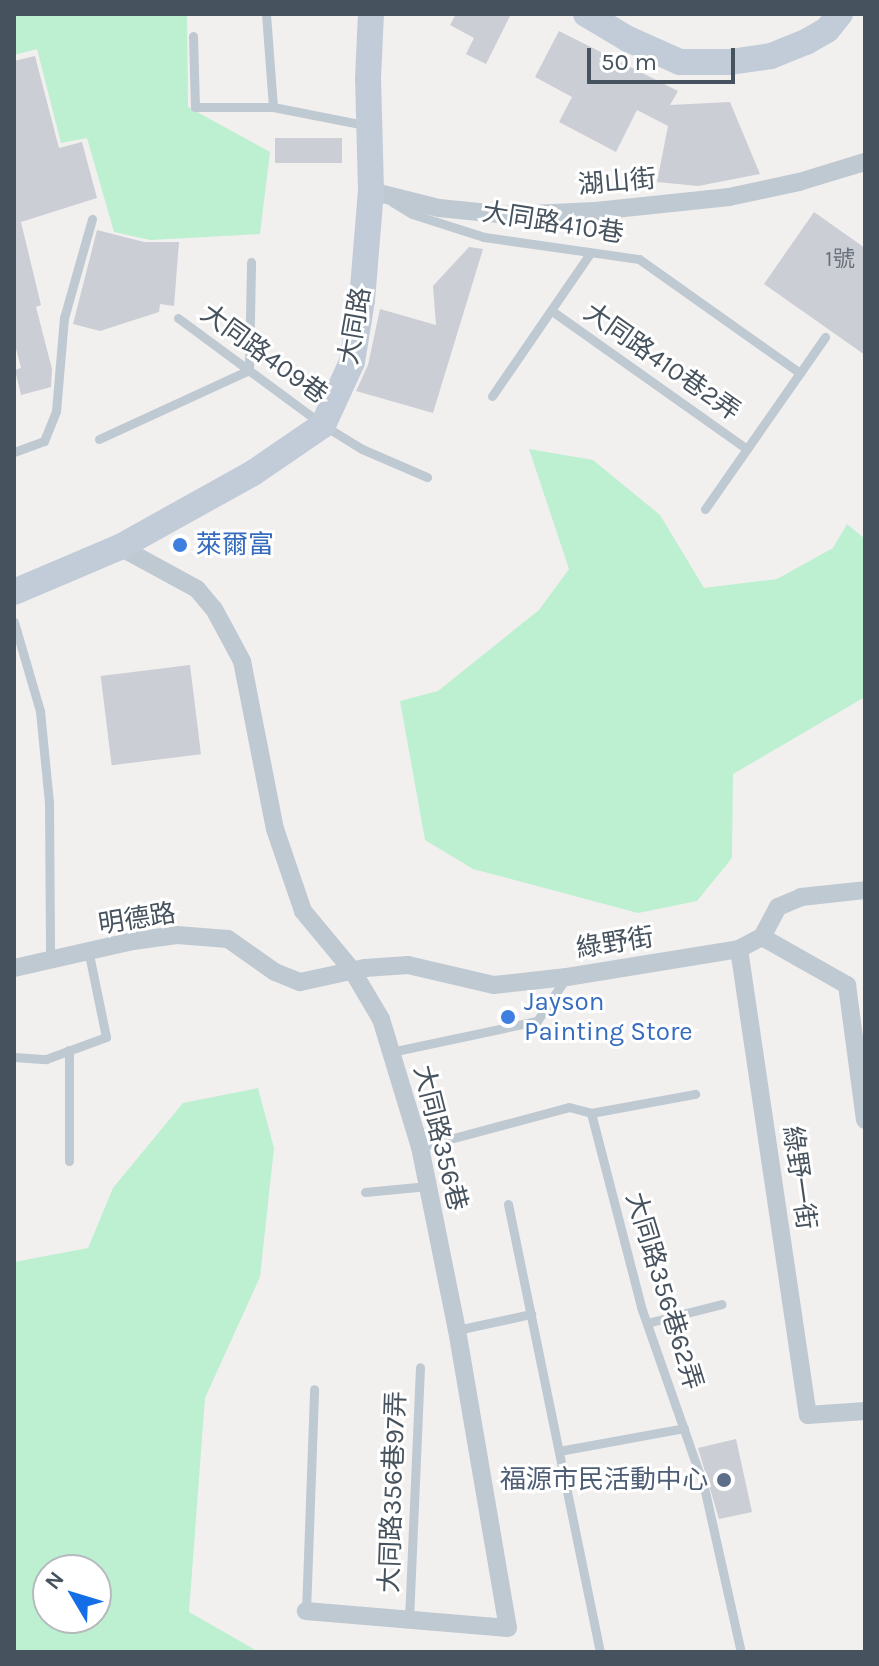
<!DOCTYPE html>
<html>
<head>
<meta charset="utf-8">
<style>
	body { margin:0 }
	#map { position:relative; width:879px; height:1666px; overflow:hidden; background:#f2efef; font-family:Karla,"Noto Sans TC",sans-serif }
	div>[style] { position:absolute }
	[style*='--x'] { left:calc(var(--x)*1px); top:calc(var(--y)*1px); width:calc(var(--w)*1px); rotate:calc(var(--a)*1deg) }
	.green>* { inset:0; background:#bcf0d1 }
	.building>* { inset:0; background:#cbced4; transform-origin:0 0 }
	.lane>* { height:9px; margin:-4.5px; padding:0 4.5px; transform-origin:4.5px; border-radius:4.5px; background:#bfc9d1 }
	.street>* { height:18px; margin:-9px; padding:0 9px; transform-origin:9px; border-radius:9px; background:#bfc9d1 }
	.secondary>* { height:26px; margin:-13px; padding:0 13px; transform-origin:13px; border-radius:13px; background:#c1ccd8 }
	.dots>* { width:22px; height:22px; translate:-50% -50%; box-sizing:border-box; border:4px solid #fff; border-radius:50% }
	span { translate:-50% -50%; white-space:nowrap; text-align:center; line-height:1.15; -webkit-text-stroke:6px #fff; paint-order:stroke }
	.number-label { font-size:22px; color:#67717b }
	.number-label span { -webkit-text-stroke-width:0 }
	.street-label { font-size:26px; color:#46525d }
	.shop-label { font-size:26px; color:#366cbe }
	.left { translate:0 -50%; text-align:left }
	.service-label { font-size:26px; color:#4e5e75 }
	.right { translate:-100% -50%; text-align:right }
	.frame { position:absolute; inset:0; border:16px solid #46525d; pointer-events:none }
	.north { position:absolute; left:32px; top:1554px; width:80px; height:80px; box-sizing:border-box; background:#fff; border:2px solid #b5babe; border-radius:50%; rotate:308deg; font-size:22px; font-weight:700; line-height:32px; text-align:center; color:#46525d }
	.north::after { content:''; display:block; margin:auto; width:28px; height:36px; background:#146fe6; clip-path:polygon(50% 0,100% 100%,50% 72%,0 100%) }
	.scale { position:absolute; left:587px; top:48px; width:148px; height:36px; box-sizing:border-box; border:4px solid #46525d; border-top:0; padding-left:10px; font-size:24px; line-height:28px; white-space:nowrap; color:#46525d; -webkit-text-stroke:6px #fff; paint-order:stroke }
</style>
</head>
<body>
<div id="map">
	<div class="green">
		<i style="clip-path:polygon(14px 14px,187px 14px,188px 107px,270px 152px,260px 234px,150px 240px,114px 232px,87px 138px,61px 143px,37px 49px,14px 55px)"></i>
		<i style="clip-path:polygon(529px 449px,593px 460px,660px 515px,704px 588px,777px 579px,833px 548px,847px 524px,865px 539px,865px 697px,733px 774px,732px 858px,697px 901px,638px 913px,473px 869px,425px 840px,400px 701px,438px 691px,539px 610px,569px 569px)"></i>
		<i style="clip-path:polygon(evenodd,258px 1088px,274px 1148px,260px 1277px,205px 1398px,189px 1612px,259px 1652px,14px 1652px,14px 1262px,88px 1248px,113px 1188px,183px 1103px,258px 1088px,48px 1570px,96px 1570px,96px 1618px,48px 1618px,48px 1570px)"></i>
	</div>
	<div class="building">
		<i style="clip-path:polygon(456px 14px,511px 14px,486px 64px,466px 54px,474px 38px,450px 25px)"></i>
		<i style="clip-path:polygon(559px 31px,678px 91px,670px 105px,730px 102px,760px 174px,698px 186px,657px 182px,668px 126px,637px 110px,616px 152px,559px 122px,572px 97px,535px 77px)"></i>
		<i style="clip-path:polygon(35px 56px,59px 148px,82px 142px,97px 198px,21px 222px,41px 305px,36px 307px,52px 369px,51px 387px,21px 395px,15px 370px,21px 368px,14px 341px,14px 61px)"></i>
		<i style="left:275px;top:138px;width:67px;height:25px"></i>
		<i style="clip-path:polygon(814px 212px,865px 248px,865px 355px,764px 284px)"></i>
		<i style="clip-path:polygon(97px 230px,144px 242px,179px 242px,174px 306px,160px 304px,159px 312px,100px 331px,73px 324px)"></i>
		<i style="clip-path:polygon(469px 247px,483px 249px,433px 413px,356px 391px,368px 365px,380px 309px,436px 325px,433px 286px)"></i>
		<i style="left:190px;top:665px;width:90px;height:90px;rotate:83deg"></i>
		<i style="clip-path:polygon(736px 1439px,752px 1512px,719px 1519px,698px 1448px)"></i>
	</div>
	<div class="lane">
		<i style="--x:266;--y:14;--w:93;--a:85.7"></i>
		<i style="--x:193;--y:36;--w:71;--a:88.4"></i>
		<i style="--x:195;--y:107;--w:78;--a:0"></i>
		<i style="--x:273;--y:107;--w:94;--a:11.1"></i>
		<i style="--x:392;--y:202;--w:23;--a:31"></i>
		<i style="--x:412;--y:214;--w:76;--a:17.7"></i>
		<i style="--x:484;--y:237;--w:157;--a:8.1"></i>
		<i style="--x:639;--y:259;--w:197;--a:35.3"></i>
		<i style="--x:800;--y:373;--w:44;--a:-55.2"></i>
		<i style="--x:552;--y:311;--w:239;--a:35.3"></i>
		<i style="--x:178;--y:318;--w:180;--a:36.4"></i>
		<i style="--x:323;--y:425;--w:46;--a:31.6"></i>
		<i style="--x:362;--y:449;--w:71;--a:23.3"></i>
		<i style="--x:492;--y:396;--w:171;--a:-55.5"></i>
		<i style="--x:99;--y:439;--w:165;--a:-24.7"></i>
		<i style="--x:249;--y:370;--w:108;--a:-88.9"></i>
		<i style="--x:14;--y:452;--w:32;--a:-20"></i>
		<i style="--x:44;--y:441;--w:32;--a:-68"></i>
		<i style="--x:56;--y:411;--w:93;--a:-85.1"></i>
		<i style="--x:64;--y:318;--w:103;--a:-74.2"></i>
		<i style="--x:705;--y:509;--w:166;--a:-55.1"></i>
		<i style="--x:14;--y:622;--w:93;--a:73.7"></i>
		<i style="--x:40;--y:711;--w:92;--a:84.4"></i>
		<i style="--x:49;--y:803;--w:159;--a:89.6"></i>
		<i style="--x:69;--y:1050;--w:111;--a:90"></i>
		<i style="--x:391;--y:1052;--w:149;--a:-12"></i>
		<i style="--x:537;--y:1021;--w:52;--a:-56"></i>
		<i style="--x:14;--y:1057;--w:32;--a:4"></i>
		<i style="--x:46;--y:1059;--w:64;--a:-20.1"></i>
		<i style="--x:106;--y:1037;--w:85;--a:-101.6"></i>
		<i style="--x:591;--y:1113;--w:106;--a:-10.4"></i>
		<i style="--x:420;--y:1147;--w:154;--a:-15"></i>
		<i style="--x:569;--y:1107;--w:23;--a:15"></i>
		<i style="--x:591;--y:1113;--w:200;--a:75.5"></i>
		<i style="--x:641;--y:1307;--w:191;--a:70.7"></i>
		<i style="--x:704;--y:1487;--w:169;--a:77.4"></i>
		<i style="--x:365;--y:1192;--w:63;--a:-5.4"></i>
		<i style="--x:508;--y:1204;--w:457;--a:78.4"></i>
		<i style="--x:647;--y:1323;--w:77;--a:-14.2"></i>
		<i style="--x:457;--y:1330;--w:76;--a:-12.2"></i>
		<i style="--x:559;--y:1451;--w:127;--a:-10.4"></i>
		<i style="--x:306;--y:1611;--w:222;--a:-87.9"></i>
		<i style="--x:409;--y:1619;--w:252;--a:-87.5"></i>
	</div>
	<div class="street">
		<i style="--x:371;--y:191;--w:70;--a:14"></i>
		<i style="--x:439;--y:208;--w:70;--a:5.7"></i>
		<i style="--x:509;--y:215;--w:87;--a:-2.6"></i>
		<i style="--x:596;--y:211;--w:134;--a:-6"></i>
		<i style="--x:729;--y:197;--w:72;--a:-12.1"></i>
		<i style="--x:799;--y:182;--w:69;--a:-16.9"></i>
		<i style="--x:120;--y:547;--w:88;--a:28.6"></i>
		<i style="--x:197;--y:589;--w:26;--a:50"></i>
		<i style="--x:214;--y:609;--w:59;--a:61.7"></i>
		<i style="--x:242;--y:661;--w:171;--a:78.9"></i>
		<i style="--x:275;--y:829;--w:87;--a:71.1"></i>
		<i style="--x:303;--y:911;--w:77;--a:50.3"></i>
		<i style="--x:352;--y:970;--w:57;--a:59.4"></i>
		<i style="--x:381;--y:1019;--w:134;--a:73.1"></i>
		<i style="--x:420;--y:1147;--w:187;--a:78.6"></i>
		<i style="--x:457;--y:1330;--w:302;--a:80.3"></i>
		<i style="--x:508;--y:1628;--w:203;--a:-175.2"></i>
		<i style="--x:762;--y:937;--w:98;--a:29.5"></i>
		<i style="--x:847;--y:985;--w:136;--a:82.4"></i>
		<i style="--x:739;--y:949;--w:471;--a:81.6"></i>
		<i style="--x:808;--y:1415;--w:57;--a:-4"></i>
		<i style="--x:14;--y:968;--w:122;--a:-12.8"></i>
		<i style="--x:133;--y:941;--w:44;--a:-7.8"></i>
		<i style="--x:177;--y:935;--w:51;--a:4.5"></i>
		<i style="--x:228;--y:939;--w:57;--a:35.1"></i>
		<i style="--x:275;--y:972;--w:27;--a:22"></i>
		<i style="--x:300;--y:982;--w:66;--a:-12.2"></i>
		<i style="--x:365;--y:968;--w:43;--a:-4"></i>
		<i style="--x:408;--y:965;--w:88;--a:13.1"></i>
		<i style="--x:494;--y:985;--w:73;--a:-6.3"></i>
		<i style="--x:567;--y:977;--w:174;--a:-9.2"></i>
		<i style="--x:739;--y:949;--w:26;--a:-28"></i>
		<i style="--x:762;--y:937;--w:34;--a:-62"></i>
		<i style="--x:778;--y:907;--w:25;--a:-23"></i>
		<i style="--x:801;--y:897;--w:64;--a:-6.2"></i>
	</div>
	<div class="secondary">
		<i style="--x:586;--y:14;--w:49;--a:30.8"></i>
		<i style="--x:628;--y:39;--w:57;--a:23.9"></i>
		<i style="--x:680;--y:62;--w:50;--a:0"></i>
		<i style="--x:730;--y:62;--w:41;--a:-8.3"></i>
		<i style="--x:771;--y:56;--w:38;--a:-22"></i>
		<i style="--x:806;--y:42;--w:24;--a:-30"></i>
		<i style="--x:827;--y:30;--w:21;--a:-51"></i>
		<i style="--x:14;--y:592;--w:115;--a:-23"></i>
		<i style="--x:120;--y:547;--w:152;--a:-29.1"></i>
		<i style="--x:253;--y:473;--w:85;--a:-34.4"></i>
		<i style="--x:323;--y:425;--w:69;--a:-65.3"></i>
		<i style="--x:352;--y:362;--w:63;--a:-80.8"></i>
		<i style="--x:362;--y:300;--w:109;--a:-85.3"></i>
		<i style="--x:371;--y:191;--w:112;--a:-91.5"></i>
		<i style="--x:368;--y:79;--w:65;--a:-87.4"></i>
	</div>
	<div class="dots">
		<i style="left:180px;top:545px;background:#3f7fe0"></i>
		<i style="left:508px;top:1017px;background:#3f7fe0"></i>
		<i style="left:724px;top:1480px;background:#5c6f8a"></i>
	</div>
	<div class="number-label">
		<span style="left:840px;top:260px">1號</span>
	</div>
	<div class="street-label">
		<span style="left:617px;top:182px;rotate:-5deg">湖山街</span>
		<span style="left:553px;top:223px;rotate:9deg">大同路410巷</span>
		<span style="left:355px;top:326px;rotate:-80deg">大同路</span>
		<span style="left:264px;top:354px;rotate:36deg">大同路409巷</span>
		<span style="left:662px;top:362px;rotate:35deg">大同路410巷2弄</span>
		<span style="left:137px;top:919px;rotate:-9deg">明德路</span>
		<span style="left:615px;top:943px;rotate:-9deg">綠野街</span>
		<span style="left:440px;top:1138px;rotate:76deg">大同路356巷</span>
		<span style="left:799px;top:1178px;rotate:82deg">綠野一街</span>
		<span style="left:664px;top:1291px;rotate:73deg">大同路356巷62弄</span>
		<span style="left:393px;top:1492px;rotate:-88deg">大同路356巷97弄</span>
	</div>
	<div class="shop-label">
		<span class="left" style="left:196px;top:545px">萊爾富</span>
		<span class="left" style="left:524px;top:1017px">Jayson<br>Painting Store</span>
	</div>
	<div class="service-label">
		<span class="right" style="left:708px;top:1480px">福源市民活動中心</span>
	</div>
	<div class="frame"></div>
	<div class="north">N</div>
	<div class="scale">50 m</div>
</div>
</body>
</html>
